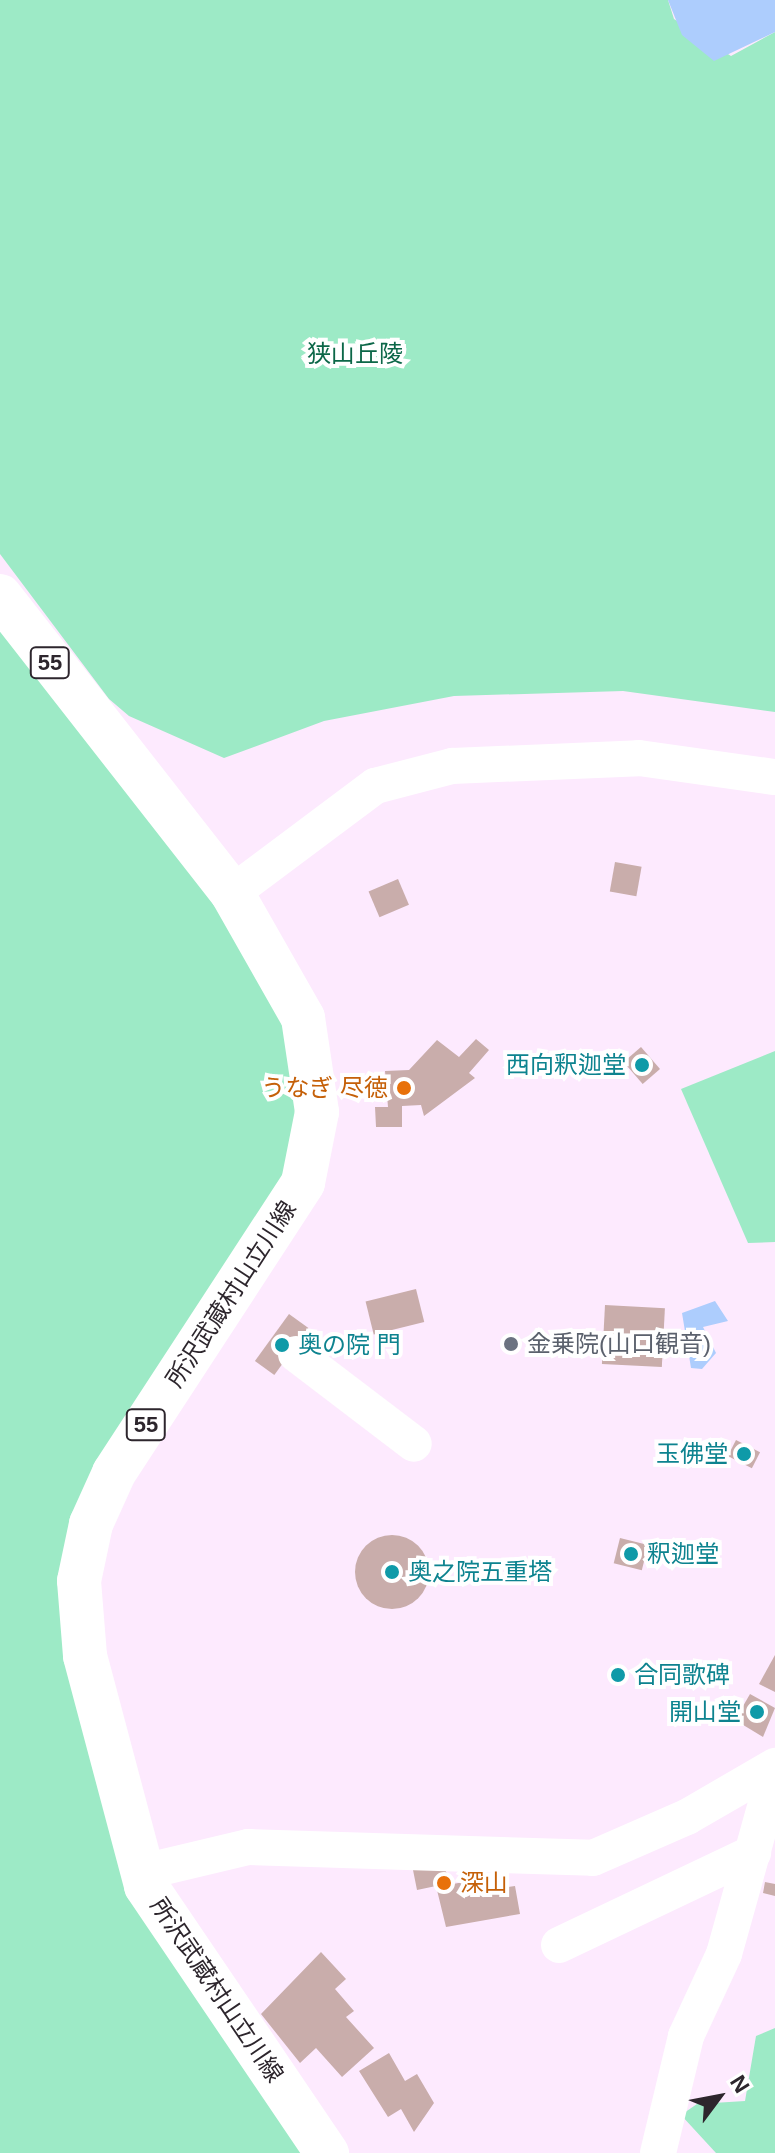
<!DOCTYPE html>
<html>
<head>
<meta charset="utf-8">
<style>
	body { margin:0 }
	#map { position:relative; width:775px; height:2153px; overflow:hidden; background:#fdeafe; font-family:Arial,"Noto Sans JP",sans-serif }
	div>[style] { position:absolute }
	[style*='--x'] { left:calc(var(--x)*1px); top:calc(var(--y)*1px); width:calc(var(--w)*1px); rotate:calc(var(--a)*1deg) }
	.green>* { inset:0; background:#9deac6 }
	.water>* { inset:0; background:#adcdfd }
	.building>* { inset:0; background:#c9adab; transform-origin:0 0 }
	.round { border-radius:50% }
	.minor>* { height:36px; margin:-18px; padding:0 18px; transform-origin:18px; border-radius:18px; background:#fff }
	.major>* { height:44px; margin:-22px; padding:0 22px; transform-origin:22px; border-radius:22px; background:#fff }
	.dots>* { width:22px; height:22px; translate:-50% -50%; box-sizing:border-box; border:4px solid #fff; border-radius:50% }
	span { translate:-50% -50%; white-space:nowrap; text-align:center; line-height:1.15; -webkit-text-stroke:8px #fff; paint-order:stroke }
	.shield-label span { padding:2px 6px; background:#fff; border:2px solid; border-radius:6px; -webkit-text-stroke-width:0 }
	.shield-label { font-size:22px; color:#2d262d; font-weight:700 }
	.park-label { font-size:24px; color:#0c6748 }
	.culture-label { font-size:24px; color:#0d838f }
	.right { translate:-100% -50%; text-align:right }
	.left { translate:0 -50%; text-align:left }
	.food-label { font-size:24px; color:#c56008 }
	.street-label { font-size:24px; color:#2d262d }
	.worship-label { font-size:24px; color:#5b616d }
	.north { position:absolute; left:679px; top:2057px; width:80px; height:80px; -webkit-text-stroke:6px #fff; paint-order:stroke; rotate:58deg; font-size:22px; font-weight:700; line-height:32px; text-align:center; color:#2d262d }
	.north::after { content:''; display:block; margin:auto; width:28px; height:36px; background:#2d262d; clip-path:polygon(50% 0,100% 100%,50% 72%,0 100%) }
</style>
</head>
<body>
<div id="map">
	<div class="green">
		<i style="clip-path:polygon(0 0,668px 0,674px 19px,731px 56px,775px 32px,775px 712px,623px 691px,454px 696px,324px 721px,224px 758px,129px 716px,109px 699px,0 554px)"></i>
		<i style="clip-path:polygon(0 596px,232px 893px,317px 1112px,255px 1263px,79px 1581px,143px 1872px,327px 2153px,0 2153px)"></i>
		<i style="clip-path:polygon(775px 1051px,775px 1242px,748px 1243px,681px 1089px)"></i>
		<i style="clip-path:polygon(775px 2028px,775px 2153px,716px 2153px,681px 2115px,697px 2104px,745px 2101px,756px 2036px)"></i>
	</div>
	<div class="water">
		<i style="clip-path:polygon(668px 0,775px 0,775px 32px,714px 61px,682px 35px)"></i>
		<i style="clip-path:polygon(715px 1301px,728px 1321px,703px 1327px,716px 1353px,702px 1369px,691px 1368px,682px 1313px)"></i>
	</div>
	<div class="building">
		<i style="left:615px;top:862px;width:27px;height:30px;rotate:10deg"></i>
		<i style="left:398px;top:879px;width:28px;height:32px;rotate:67deg"></i>
		<i style="clip-path:polygon(476px 1039px,489px 1050px,469px 1073px,475px 1078px,424px 1116px,421px 1105px,402px 1106px,402px 1127px,376px 1127px,375px 1107px,388px 1107px,385px 1071px,409px 1070px,437px 1040px,459px 1057px)"></i>
		<i style="left:641px;top:1047px;width:29px;height:23px;rotate:49deg"></i>
		<i style="left:416px;top:1289px;width:34px;height:52px;rotate:76deg"></i>
		<i style="left:605px;top:1305px;width:60px;height:59px;rotate:3deg"></i>
		<i style="left:289px;top:1314px;width:24px;height:58px;rotate:36deg"></i>
		<i style="left:736px;top:1440px;width:27px;height:18px;rotate:27deg"></i>
		<i class="round" style="left:355px;top:1535px;width:74px;height:74px"></i>
		<i style="left:620px;top:1538px;width:29px;height:26px;rotate:14deg"></i>
		<i style="clip-path:polygon(775px 1655px,775px 1692px,759px 1684px)"></i>
		<i style="clip-path:polygon(750px 1694px,775px 1708px,763px 1737px,735px 1720px)"></i>
		<i style="clip-path:polygon(440px 1861px,453px 1884px,485px 1878px,488px 1890px,515px 1886px,520px 1914px,446px 1927px,436px 1886px,417px 1890px,412px 1865px)"></i>
		<i style="clip-path:polygon(765px 1882px,775px 1884px,775px 1896px,763px 1893px)"></i>
		<i style="clip-path:polygon(321px 1952px,346px 1979px,335px 1989px,354px 2011px,346px 2017px,374px 2048px,342px 2077px,316px 2048px,300px 2063px,261px 2014px)"></i>
		<i style="clip-path:polygon(389px 2053px,405px 2081px,417px 2074px,434px 2103px,414px 2132px,401px 2109px,388px 2117px,359px 2071px)"></i>
	</div>
	<div class="minor">
		<i style="--x:232;--y:893;--w:179;--a:-36.8"></i>
		<i style="--x:375;--y:786;--w:80;--a:-14.6"></i>
		<i style="--x:452;--y:766;--w:187;--a:-2.4"></i>
		<i style="--x:639;--y:758;--w:137;--a:8"></i>
		<i style="--x:296;--y:1354;--w:148;--a:37.3"></i>
		<i style="--x:143;--y:1872;--w:108;--a:-13.4"></i>
		<i style="--x:248;--y:1847;--w:345;--a:1.8"></i>
		<i style="--x:593;--y:1858;--w:103;--a:-23.6"></i>
		<i style="--x:687;--y:1817;--w:102;--a:-30.1"></i>
		<i style="--x:559;--y:1945;--w:215;--a:-25.4"></i>
		<i style="--x:658;--y:2153;--w:120;--a:-76.5"></i>
		<i style="--x:686;--y:2036;--w:90;--a:-65.1"></i>
		<i style="--x:724;--y:1954;--w:190;--a:-74.4"></i>
	</div>
	<div class="major">
		<i style="--x:0;--y:596;--w:377;--a:52"></i>
		<i style="--x:232;--y:893;--w:144;--a:60.4"></i>
		<i style="--x:303;--y:1018;--w:95;--a:81.5"></i>
		<i style="--x:317;--y:1112;--w:72;--a:101.2"></i>
		<i style="--x:303;--y:1183;--w:346;--a:123.1"></i>
		<i style="--x:114;--y:1473;--w:56;--a:114.3"></i>
		<i style="--x:91;--y:1524;--w:58;--a:101.9"></i>
		<i style="--x:79;--y:1581;--w:75;--a:85.4"></i>
		<i style="--x:85;--y:1656;--w:238;--a:75.1"></i>
		<i style="--x:146;--y:1886;--w:323;--a:55.9"></i>
	</div>
	<div class="dots">
		<i style="left:642px;top:1065px;background:#0f9aa8"></i>
		<i style="left:404px;top:1088px;background:#e8710a"></i>
		<i style="left:511px;top:1344px;background:#6b7280"></i>
		<i style="left:282px;top:1345px;background:#0f9aa8"></i>
		<i style="left:744px;top:1454px;background:#0f9aa8"></i>
		<i style="left:631px;top:1554px;background:#0f9aa8"></i>
		<i style="left:392px;top:1572px;background:#0f9aa8"></i>
		<i style="left:618px;top:1675px;background:#0f9aa8"></i>
		<i style="left:757px;top:1712px;background:#0f9aa8"></i>
		<i style="left:444px;top:1883px;background:#e8710a"></i>
	</div>
	<div class="shield-label">
		<span style="left:50px;top:663px">55</span>
		<span style="left:146px;top:1425px">55</span>
	</div>
	<div class="park-label">
		<span style="left:355px;top:354px">狭山丘陵</span>
	</div>
	<div class="culture-label">
		<span class="right" style="left:626px;top:1065px">西向釈迦堂</span>
		<span class="left" style="left:298px;top:1345px">奥の院 門</span>
		<span class="right" style="left:728px;top:1454px">玉佛堂</span>
		<span class="left" style="left:647px;top:1554px">釈迦堂</span>
		<span class="left" style="left:408px;top:1572px">奥之院五重塔</span>
		<span class="left" style="left:634px;top:1675px">合同歌碑</span>
		<span class="right" style="left:741px;top:1712px">開山堂</span>
	</div>
	<div class="food-label">
		<span class="right" style="left:388px;top:1088px">うなぎ 尽徳</span>
		<span class="left" style="left:460px;top:1883px">深山</span>
	</div>
	<div class="street-label">
		<span style="left:231px;top:1294px;rotate:-57deg">所沢武蔵村山立川線</span>
		<span style="left:217px;top:1990px;rotate:56deg">所沢武蔵村山立川線</span>
	</div>
	<div class="worship-label">
		<span class="left" style="left:527px;top:1344px">金乗院(山口観音)</span>
	</div>
	<div class="north">N</div>
</div>
</body>
</html>
